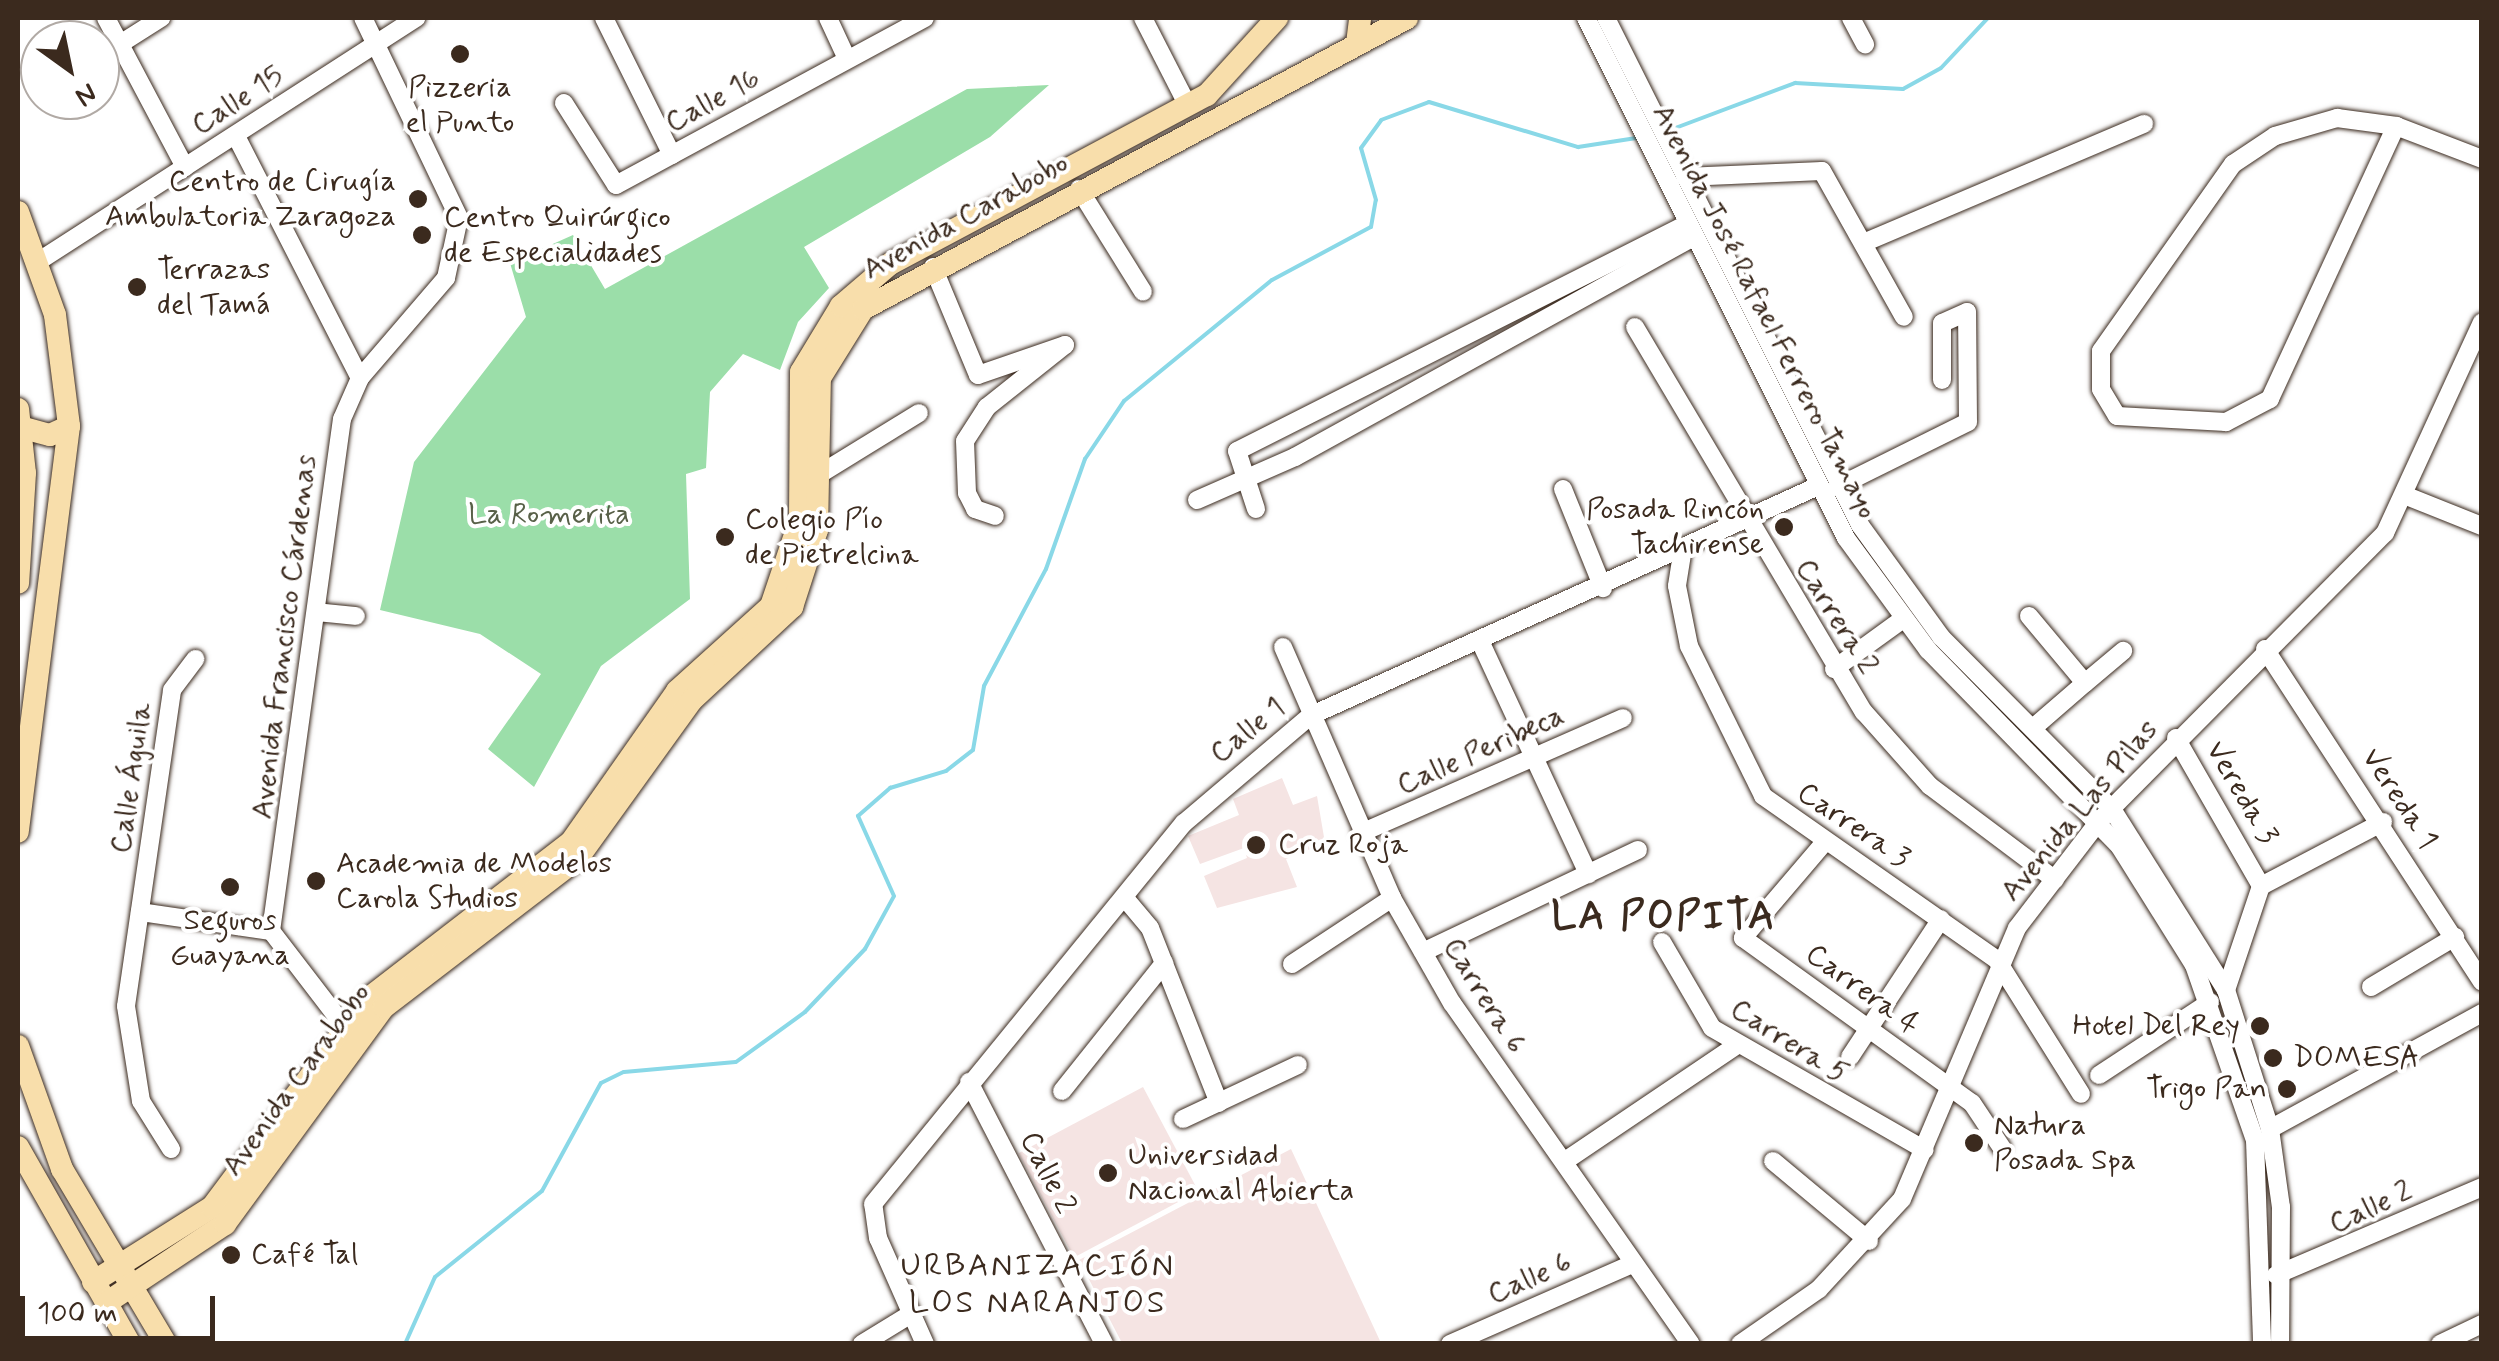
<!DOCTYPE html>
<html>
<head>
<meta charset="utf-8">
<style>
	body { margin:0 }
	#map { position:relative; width:2499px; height:1361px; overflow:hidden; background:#fff; font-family:Mynerve,sans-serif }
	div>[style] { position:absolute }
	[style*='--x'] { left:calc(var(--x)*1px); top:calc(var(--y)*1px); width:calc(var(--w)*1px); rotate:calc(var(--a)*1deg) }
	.built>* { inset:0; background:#f5e4e3; transform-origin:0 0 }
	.green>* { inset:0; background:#9bdea9 }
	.stream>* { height:4px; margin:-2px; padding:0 2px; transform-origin:2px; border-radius:2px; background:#89d8e7 }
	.roads { filter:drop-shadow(0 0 2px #3b2a1e) drop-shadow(0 0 2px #3b2a1e) }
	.minor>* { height:18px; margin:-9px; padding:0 9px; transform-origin:9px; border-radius:9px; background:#fff }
	.major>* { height:22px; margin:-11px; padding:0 11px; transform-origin:11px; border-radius:11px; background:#f8deab }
	.dots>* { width:28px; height:28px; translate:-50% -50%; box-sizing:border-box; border:5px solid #fff; border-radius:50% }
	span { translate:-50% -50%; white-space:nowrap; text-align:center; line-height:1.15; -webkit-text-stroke:8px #fff; paint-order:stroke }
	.poi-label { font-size:30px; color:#3b2a1e }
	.right { translate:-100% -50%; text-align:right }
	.left { translate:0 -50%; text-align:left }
	.street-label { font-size:30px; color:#3b2a1e }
	.park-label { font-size:30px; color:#586048 }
	.neighbourhood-label { font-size:32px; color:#3b2a1e; letter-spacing:2.5px }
	.district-label { font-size:40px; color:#3b2a1e; font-weight:700; letter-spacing:2.5px }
	.frame { position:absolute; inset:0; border:20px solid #3b2a1e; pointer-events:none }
	.north { position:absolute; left:20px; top:20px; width:100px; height:100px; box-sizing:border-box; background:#fff; border:2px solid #b1aaa5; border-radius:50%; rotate:147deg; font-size:28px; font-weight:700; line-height:40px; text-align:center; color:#3b2a1e }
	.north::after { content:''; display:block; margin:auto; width:35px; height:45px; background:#3b2a1e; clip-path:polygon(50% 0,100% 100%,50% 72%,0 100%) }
	.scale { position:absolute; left:20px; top:1296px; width:195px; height:45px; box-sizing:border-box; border:5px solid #3b2a1e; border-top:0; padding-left:12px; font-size:30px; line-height:35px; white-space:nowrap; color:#3b2a1e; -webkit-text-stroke:8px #fff; paint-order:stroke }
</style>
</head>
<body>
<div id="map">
	<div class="built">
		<i style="clip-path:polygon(1282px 778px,1293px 805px,1317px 796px,1325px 843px,1286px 859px,1297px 887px,1217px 908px,1204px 876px,1247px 858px,1244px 848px,1200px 864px,1188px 836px,1239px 815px,1233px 799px)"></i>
		<i style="left:1143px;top:1087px;width:118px;height:141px;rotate:62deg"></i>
		<i style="clip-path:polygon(1291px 1149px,1381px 1343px,1122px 1343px,1079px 1260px)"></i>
	</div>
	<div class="green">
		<i style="clip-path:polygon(1049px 85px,990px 137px,804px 247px,829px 288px,798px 322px,780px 370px,743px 354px,710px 392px,706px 468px,686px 474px,690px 599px,601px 666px,534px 787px,488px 749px,541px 674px,480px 634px,380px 610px,414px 462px,526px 317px,510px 263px,573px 235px,605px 289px,967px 89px)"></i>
	</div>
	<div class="stream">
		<i style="--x:1670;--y:130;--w:134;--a:-20.6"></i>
		<i style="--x:1795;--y:83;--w:108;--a:3.2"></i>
		<i style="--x:1903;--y:89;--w:43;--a:-28.9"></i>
		<i style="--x:1941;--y:68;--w:69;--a:-46.8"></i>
		<i style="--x:405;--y:1344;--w:73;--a:-65.9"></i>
		<i style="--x:435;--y:1277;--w:137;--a:-38.8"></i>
		<i style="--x:542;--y:1191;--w:123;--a:-61.4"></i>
		<i style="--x:601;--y:1083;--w:25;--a:-26"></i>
		<i style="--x:624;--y:1072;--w:112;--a:-5.1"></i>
		<i style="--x:736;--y:1062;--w:85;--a:-35.9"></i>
		<i style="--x:805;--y:1012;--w:87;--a:-46.4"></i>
		<i style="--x:865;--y:949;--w:60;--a:-61.3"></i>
		<i style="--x:894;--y:896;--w:88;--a:-114.2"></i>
		<i style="--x:858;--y:816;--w:43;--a:-41.2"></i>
		<i style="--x:890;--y:788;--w:59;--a:-16.9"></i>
		<i style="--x:946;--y:771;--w:34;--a:-38"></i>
		<i style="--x:973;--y:750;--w:65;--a:-80.2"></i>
		<i style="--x:984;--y:686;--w:132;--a:-62.1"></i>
		<i style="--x:1046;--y:569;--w:117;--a:-70.5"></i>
		<i style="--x:1085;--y:459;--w:70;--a:-56.1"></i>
		<i style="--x:1124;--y:401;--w:191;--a:-39.3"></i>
		<i style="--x:1272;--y:280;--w:112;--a:-28.2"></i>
		<i style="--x:1371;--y:227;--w:27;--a:-80"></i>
		<i style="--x:1376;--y:200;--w:54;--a:-106.1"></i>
		<i style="--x:1361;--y:148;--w:34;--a:-54"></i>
		<i style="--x:1381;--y:120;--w:51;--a:-20.6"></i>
		<i style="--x:1429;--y:102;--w:156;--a:16.8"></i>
		<i style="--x:1578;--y:147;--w:59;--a:-8.8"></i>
	</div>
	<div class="roads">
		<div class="minor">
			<i style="--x:106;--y:18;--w:169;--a:62.1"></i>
			<i style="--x:604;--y:18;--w:153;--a:63.6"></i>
			<i style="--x:828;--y:18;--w:45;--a:65.1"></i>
			<i style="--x:1143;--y:18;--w:99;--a:62.9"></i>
			<i style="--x:1586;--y:18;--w:581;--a:63.43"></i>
			<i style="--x:1846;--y:538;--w:139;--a:53.8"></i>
			<i style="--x:1928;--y:650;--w:275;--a:45.7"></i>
			<i style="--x:2120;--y:847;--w:139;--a:57.9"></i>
			<i style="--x:2194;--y:965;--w:185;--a:70.8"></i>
			<i style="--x:2255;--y:1140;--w:204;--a:88"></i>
			<i style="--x:1606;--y:18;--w:567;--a:63.39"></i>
			<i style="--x:1860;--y:525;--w:138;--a:54.1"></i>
			<i style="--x:1941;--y:637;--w:243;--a:45.2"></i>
			<i style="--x:2112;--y:809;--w:214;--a:57.8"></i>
			<i style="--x:2226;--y:990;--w:146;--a:72.4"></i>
			<i style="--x:2270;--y:1129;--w:79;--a:82"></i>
			<i style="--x:2281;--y:1207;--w:137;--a:90.4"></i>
			<i style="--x:1851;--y:18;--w:30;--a:62"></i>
			<i style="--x:120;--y:44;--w:49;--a:-32.4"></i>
			<i style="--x:564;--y:103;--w:97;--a:57.6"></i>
			<i style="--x:616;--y:185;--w:351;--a:-28.4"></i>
			<i style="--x:2396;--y:126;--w:301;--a:114.8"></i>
			<i style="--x:2270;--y:399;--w:50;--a:152.4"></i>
			<i style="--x:2226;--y:422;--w:109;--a:-176.8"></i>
			<i style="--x:2117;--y:416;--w:31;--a:-121"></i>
			<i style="--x:2101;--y:389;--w:38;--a:-90"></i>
			<i style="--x:2101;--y:351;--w:229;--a:-54.8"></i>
			<i style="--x:2233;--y:164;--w:50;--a:-33.7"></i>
			<i style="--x:2275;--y:136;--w:65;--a:-16.2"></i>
			<i style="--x:2337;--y:118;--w:60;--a:7.7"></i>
			<i style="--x:2396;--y:126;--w:92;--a:21"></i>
			<i style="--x:236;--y:136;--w:272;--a:62.9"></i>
			<i style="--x:1685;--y:177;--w:137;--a:-2.5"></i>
			<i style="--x:1822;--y:171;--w:167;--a:60.7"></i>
			<i style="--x:1079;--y:189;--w:121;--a:58.1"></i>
			<i style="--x:1868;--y:241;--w:300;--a:-23"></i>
			<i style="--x:39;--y:261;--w:449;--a:-32.8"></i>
			<i style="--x:933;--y:267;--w:117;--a:67.4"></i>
			<i style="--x:978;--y:375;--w:92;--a:-19"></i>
			<i style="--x:1065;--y:345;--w:100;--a:141.5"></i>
			<i style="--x:987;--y:407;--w:40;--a:122.9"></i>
			<i style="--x:965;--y:441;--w:52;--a:87.8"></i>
			<i style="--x:967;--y:493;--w:18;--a:63"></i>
			<i style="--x:975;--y:509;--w:21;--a:19"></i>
			<i style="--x:1635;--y:327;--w:448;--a:59.3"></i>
			<i style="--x:1864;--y:712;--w:99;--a:48.3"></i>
			<i style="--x:1930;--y:786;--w:156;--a:36.9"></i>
			<i style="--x:815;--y:477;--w:122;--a:-31.6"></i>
			<i style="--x:1837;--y:487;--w:146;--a:-26.4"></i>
			<i style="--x:1968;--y:422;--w:110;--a:-90.5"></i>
			<i style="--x:1967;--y:312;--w:27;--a:156"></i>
			<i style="--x:1942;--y:323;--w:57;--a:90"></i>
			<i style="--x:1563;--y:489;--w:107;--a:68"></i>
			<i style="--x:2409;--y:497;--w:79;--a:21.7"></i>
			<i style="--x:1197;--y:500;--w:107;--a:-23.7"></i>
			<i style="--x:1295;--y:457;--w:455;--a:-28.9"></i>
			<i style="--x:1256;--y:509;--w:61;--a:-108.1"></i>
			<i style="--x:1237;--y:451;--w:504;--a:-26.77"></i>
			<i style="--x:1682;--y:554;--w:32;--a:99"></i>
			<i style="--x:1677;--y:586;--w:61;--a:78.7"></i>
			<i style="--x:1689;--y:646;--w:167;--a:63.7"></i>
			<i style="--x:1763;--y:796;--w:286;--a:35"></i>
			<i style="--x:1997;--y:960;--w:158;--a:57.9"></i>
			<i style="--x:316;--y:612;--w:40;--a:5.7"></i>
			<i style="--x:2029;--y:616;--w:87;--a:50.1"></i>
			<i style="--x:2085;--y:683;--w:69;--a:139.1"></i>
			<i style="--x:1481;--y:643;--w:255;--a:65.1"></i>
			<i style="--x:1283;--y:647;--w:274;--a:66.5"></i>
			<i style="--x:1392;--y:898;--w:121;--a:60.3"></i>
			<i style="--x:1452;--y:1003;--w:416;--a:55"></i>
			<i style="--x:2265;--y:649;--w:397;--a:56.9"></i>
			<i style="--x:1834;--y:669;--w:85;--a:-35.9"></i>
			<i style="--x:2085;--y:683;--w:50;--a:-40.1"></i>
			<i style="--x:2176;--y:738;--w:171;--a:60.1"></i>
			<i style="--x:2261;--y:886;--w:110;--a:108.6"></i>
			<i style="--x:1361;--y:833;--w:286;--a:-23.7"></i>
			<i style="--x:1824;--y:843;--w:125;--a:130.5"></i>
			<i style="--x:1743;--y:938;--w:282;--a:35.8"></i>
			<i style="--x:1972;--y:1103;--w:54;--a:56.3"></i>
			<i style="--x:2261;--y:886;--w:138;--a:-27.7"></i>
			<i style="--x:1124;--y:897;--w:40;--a:50"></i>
			<i style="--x:1150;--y:928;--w:188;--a:68.5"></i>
			<i style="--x:140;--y:912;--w:132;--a:8.3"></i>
			<i style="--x:1662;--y:942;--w:99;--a:59.8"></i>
			<i style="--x:1712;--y:1028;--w:245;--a:29.8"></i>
			<i style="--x:1423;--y:952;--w:238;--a:-25.4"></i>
			<i style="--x:1292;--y:964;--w:120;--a:-33.4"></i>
			<i style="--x:2371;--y:987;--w:98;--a:-30.8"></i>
			<i style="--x:354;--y:1039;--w:136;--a:-127.5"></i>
			<i style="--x:271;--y:931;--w:517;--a:-82.11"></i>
			<i style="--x:342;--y:419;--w:45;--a:-66.3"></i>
			<i style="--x:360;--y:378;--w:132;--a:-49.3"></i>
			<i style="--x:446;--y:278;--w:61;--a:-77.8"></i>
			<i style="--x:459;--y:218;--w:222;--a:-115.6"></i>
			<i style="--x:1850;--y:1057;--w:165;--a:-56.6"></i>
			<i style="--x:2099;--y:1075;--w:133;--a:-33.3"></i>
			<i style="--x:969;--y:1082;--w:295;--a:62.7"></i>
			<i style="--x:1062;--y:1091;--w:164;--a:-51.4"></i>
			<i style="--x:1183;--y:1119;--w:127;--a:-25.2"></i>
			<i style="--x:2270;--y:1129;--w:242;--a:-28.7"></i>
			<i style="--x:171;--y:1149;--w:57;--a:-122"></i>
			<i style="--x:141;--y:1101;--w:96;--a:-99"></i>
			<i style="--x:126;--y:1006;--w:319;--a:-81.7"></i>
			<i style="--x:172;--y:690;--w:39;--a:-53"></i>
			<i style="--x:1565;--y:1161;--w:207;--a:-34"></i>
			<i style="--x:1773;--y:1161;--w:125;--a:39.8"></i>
			<i style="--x:2276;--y:1275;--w:224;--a:-23.1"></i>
			<i style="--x:862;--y:1344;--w:57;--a:-31.5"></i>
			<i style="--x:925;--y:1344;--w:116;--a:-113.9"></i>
			<i style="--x:878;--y:1238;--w:34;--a:-98"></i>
			<i style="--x:873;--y:1204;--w:492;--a:-50.8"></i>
			<i style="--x:1184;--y:823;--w:165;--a:-40.3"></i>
			<i style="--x:1310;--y:716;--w:555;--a:-24.35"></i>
			<i style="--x:1450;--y:1344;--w:199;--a:-23.7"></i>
			<i style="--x:1740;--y:1344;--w:96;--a:-34.8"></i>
			<i style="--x:1819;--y:1289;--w:122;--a:-47.3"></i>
			<i style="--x:1902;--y:1199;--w:294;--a:-67"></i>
			<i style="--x:2017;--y:928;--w:135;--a:-52.5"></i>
			<i style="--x:2099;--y:821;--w:406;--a:-45.2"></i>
			<i style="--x:2385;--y:533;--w:232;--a:-65.3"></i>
			<i style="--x:2440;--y:1344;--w:47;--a:-25.5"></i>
		</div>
		<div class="major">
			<i style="--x:1357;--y:44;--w:26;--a:-83"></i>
			<i style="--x:18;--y:212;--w:109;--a:70.2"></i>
			<i style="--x:55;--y:315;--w:112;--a:82.8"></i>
			<i style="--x:69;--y:426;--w:409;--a:97.2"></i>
			<i style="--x:18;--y:409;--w:64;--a:83.8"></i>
			<i style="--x:25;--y:473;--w:110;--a:93.6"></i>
			<i style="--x:20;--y:427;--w:31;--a:15"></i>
			<i style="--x:50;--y:435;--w:21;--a:-25"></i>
			<i style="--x:18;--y:1046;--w:131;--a:70.3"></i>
			<i style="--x:62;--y:1169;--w:204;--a:59.3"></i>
			<i style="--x:18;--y:1147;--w:227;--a:60.4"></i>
			<i style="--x:93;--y:1282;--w:141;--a:-32.2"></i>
			<i style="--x:212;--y:1207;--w:261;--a:-53.1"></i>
			<i style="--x:369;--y:998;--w:255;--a:-37.7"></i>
			<i style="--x:571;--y:842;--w:184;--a:-54.9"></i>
			<i style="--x:677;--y:691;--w:127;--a:-42.1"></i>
			<i style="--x:771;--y:606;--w:91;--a:-71.4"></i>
			<i style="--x:800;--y:520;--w:148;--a:-89.6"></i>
			<i style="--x:801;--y:372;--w:77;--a:-58.8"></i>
			<i style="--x:841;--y:306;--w:65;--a:-40.6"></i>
			<i style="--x:890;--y:264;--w:359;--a:-28.1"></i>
			<i style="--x:1207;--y:95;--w:104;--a:-47.7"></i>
			<i style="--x:106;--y:1303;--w:143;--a:-33.6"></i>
			<i style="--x:225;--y:1224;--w:269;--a:-53.8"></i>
			<i style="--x:384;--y:1007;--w:245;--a:-37.5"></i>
			<i style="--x:578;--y:858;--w:195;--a:-54.2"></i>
			<i style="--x:692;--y:700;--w:137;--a:-42.9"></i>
			<i style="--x:792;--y:607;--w:81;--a:-72"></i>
			<i style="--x:817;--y:530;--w:152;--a:-88.9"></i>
			<i style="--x:820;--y:378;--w:81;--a:-58.1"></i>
			<i style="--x:863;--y:309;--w:617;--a:-28.14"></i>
		</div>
	</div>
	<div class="dots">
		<i style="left:460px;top:54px;background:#3b2a1e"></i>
		<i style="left:418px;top:199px;background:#3b2a1e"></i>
		<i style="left:422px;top:235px;background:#3b2a1e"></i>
		<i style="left:137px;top:287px;background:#3b2a1e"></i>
		<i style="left:1784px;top:527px;background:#3b2a1e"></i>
		<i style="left:725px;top:537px;background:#3b2a1e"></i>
		<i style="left:1256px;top:845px;background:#3b2a1e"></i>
		<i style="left:316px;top:881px;background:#3b2a1e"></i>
		<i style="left:230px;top:887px;background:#3b2a1e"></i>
		<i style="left:2260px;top:1026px;background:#3b2a1e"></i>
		<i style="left:2273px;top:1058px;background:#3b2a1e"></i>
		<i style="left:2287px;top:1089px;background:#3b2a1e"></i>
		<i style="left:1974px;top:1143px;background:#3b2a1e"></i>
		<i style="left:1108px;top:1173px;background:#3b2a1e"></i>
		<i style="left:231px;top:1255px;background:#3b2a1e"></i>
	</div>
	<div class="poi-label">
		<span style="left:460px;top:105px">Pizzeria<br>el Punto</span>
		<span class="right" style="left:396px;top:199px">Centro de Cirugía<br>Ambulatoria Zaragoza</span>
		<span class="left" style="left:444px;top:235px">Centro Quirúrgico<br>de Especialidades</span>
		<span class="left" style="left:157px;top:287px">Terrazas<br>del Tamá</span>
		<span class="right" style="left:1764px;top:527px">Posada Rincón<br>Tachirense</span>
		<span class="left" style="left:745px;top:537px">Colegio Pío<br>de Pietrelcina</span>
		<span class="left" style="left:1278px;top:845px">Cruz Roja</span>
		<span class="left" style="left:336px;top:881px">Academia de Modelos<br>Carola Studios</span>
		<span style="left:230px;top:938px">Seguros<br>Guayana</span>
		<span class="right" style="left:2240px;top:1026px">Hotel Del Rey</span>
		<span class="left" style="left:2293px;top:1058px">DOMESA</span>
		<span class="right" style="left:2267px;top:1089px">Trigo Pan</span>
		<span class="left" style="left:1994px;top:1143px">Natura<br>Posada Spa</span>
		<span class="left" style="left:1128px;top:1173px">Universidad<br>Nacional Abierta</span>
		<span class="left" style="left:251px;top:1255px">Café Tal</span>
	</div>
	<div class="street-label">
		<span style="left:238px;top:101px;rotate:-33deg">Calle 15</span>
		<span style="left:713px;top:101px;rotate:-29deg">Calle 16</span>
		<span style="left:966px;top:217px;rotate:-29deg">Avenida Carabobo</span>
		<span style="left:1764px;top:312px;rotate:63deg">Avenida José Rafael Ferrero Tamayo</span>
		<span style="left:1836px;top:617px;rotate:58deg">Carrera 2</span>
		<span style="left:285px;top:637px;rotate:-83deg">Avenida Francisco Cárdenas</span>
		<span style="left:1248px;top:731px;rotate:-39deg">Calle 1</span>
		<span style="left:1481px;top:751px;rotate:-24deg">Calle Peribeca</span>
		<span style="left:132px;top:778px;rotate:-82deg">Calle Águila</span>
		<span style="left:2241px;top:793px;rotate:60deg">Vereda 3</span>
		<span style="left:2399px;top:799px;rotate:57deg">Vereda 1</span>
		<span style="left:2080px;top:811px;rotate:-50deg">Avenida Las Pilas</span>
		<span style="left:1853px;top:826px;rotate:34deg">Carrera 3</span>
		<span style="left:1862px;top:990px;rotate:36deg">Carrera 4</span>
		<span style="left:1484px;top:996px;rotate:58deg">Carrera 6</span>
		<span style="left:1789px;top:1042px;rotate:32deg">Carrera 5</span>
		<span style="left:297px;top:1080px;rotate:-54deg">Avenida Carabobo</span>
		<span style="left:1047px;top:1173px;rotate:63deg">Calle 2</span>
		<span style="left:2371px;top:1208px;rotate:-25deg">Calle 2</span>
		<span style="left:1530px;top:1279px;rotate:-24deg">Calle 6</span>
	</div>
	<div class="park-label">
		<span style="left:549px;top:515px">La Romerita</span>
	</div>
	<div class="neighbourhood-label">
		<span style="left:1038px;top:1285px">URBANIZACIÓN<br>LOS NARANJOS</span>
	</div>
	<div class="district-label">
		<span style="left:1664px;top:917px">LA POPITA</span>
	</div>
	<div class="frame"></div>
	<div class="north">N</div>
	<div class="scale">100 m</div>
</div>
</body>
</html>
